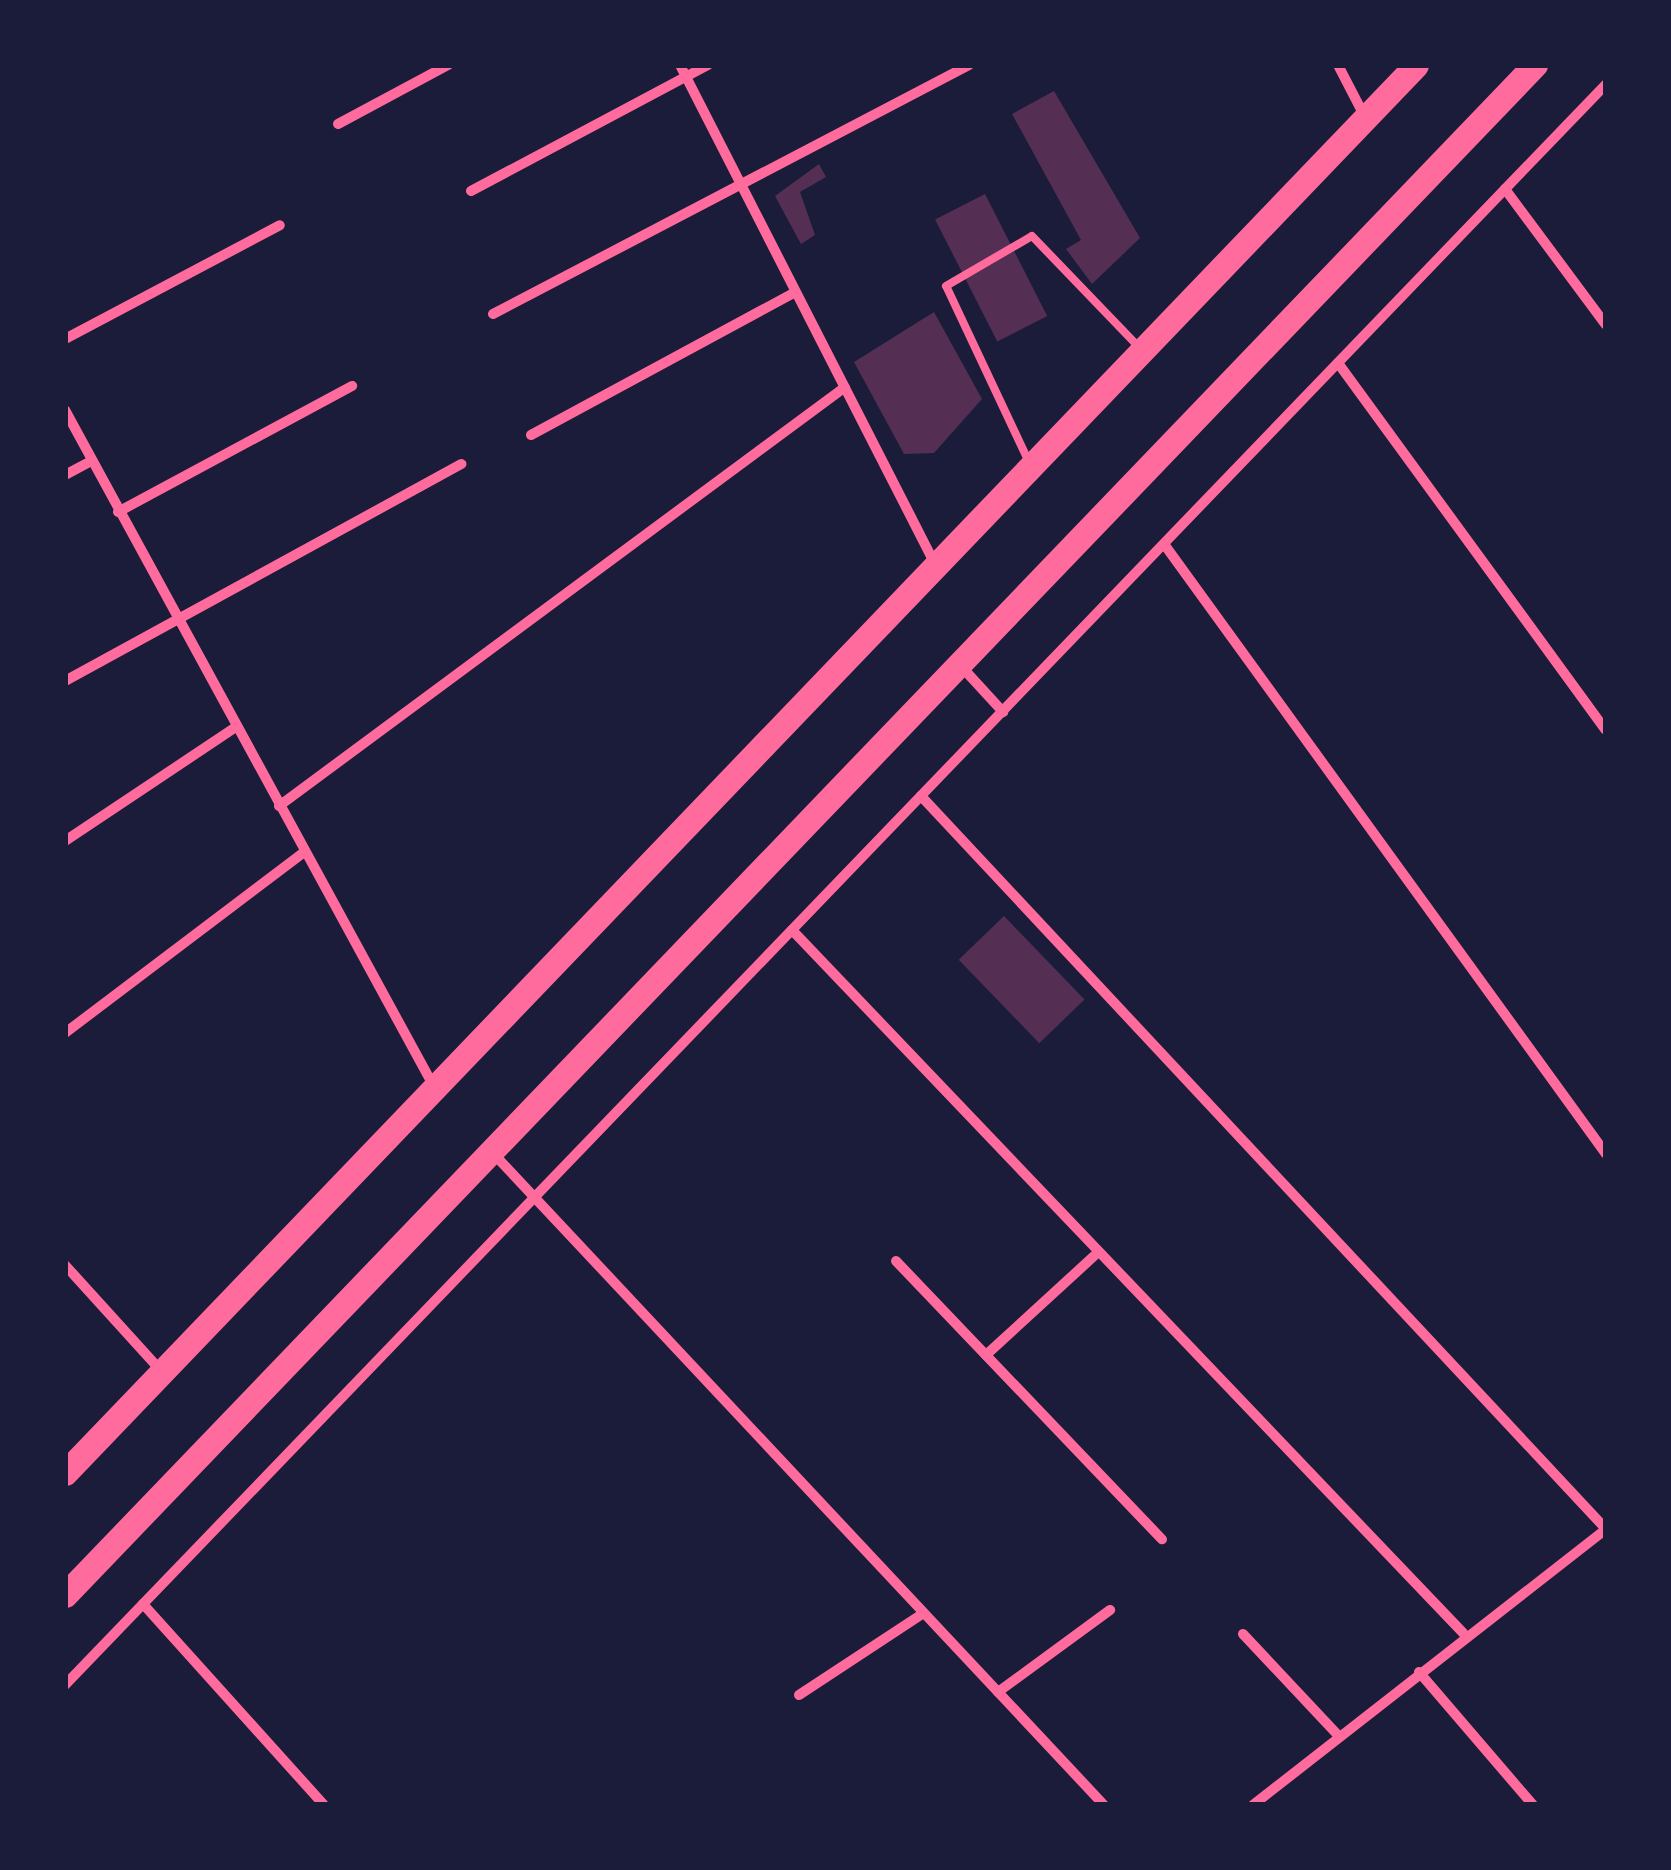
<!DOCTYPE html>
<html>
<head>
<meta charset="utf-8">
<style>
	body { margin:0 }
	#map { position:relative; width:1671px; height:1870px; overflow:hidden; background:#1b1b3a; font-family:"Noto Serif",serif }
	div>[style] { position:absolute }
	[style*='--x'] { left:calc(var(--x)*1px); top:calc(var(--y)*1px); width:calc(var(--w)*1px); rotate:calc(var(--a)*1deg) }
	.building>* { inset:0; background:#542f53; transform-origin:0 0 }
	.service>* { height:8px; margin:-4px; padding:0 4px; transform-origin:4px; border-radius:4px; background:#ff6b9d }
	.minor>* { height:10px; margin:-5px; padding:0 5px; transform-origin:5px; border-radius:5px; background:#ff6b9d }
	.primary>* { height:25px; margin:-12.5px; padding:0 12.5px; transform-origin:12.5px; border-radius:12.5px; background:#ff6b9d }
	span { translate:-50% -50%; white-space:nowrap; text-align:center; line-height:1.15; -webkit-text-stroke:10px #1b1b3a; paint-order:stroke }
	.frame { position:absolute; inset:0; border:68px solid #1b1b3a; pointer-events:none }
</style>
</head>
<body>
<div id="map">
	<div class="building">
		<i style="clip-path:polygon(1054px 91px,1140px 238px,1092px 284px,1066px 249px,1081px 240px,1012px 114px)"></i>
		<i style="clip-path:polygon(819px 164px,826px 177px,800px 192px,815px 235px,801px 244px,775px 196px)"></i>
		<i style="left:985px;top:194px;width:137px;height:56px;rotate:63deg"></i>
		<i style="clip-path:polygon(934px 312px,982px 399px,934px 453px,904px 454px,854px 362px)"></i>
		<i style="left:1004px;top:916px;width:116px;height:63px;rotate:46deg"></i>
	</div>
	<div class="service">
		<i style="--x:1028;--y:460;--w:192;--a:-115.2"></i>
		<i style="--x:946;--y:286;--w:99;--a:-30.2"></i>
		<i style="--x:1032;--y:236;--w:154;--a:46.1"></i>
	</div>
	<div class="minor">
		<i style="--x:680;--y:65;--w:560;--a:62.93"></i>
		<i style="--x:1338;--y:65;--w:59;--a:62.6"></i>
		<i style="--x:338;--y:124;--w:125;--a:-28.2"></i>
		<i style="--x:1505;--y:189;--w:169;--a:53.4"></i>
		<i style="--x:471;--y:191;--w:268;--a:-28"></i>
		<i style="--x:493;--y:314;--w:537;--a:-27.61"></i>
		<i style="--x:65;--y:339;--w:243;--a:-27.9"></i>
		<i style="--x:1338;--y:363;--w:454;--a:53.9"></i>
		<i style="--x:65;--y:410;--w:769;--a:61.4"></i>
		<i style="--x:531;--y:435;--w:300;--a:-28.4"></i>
		<i style="--x:65;--y:475;--w:30;--a:-28"></i>
		<i style="--x:118;--y:512;--w:266;--a:-28.3"></i>
		<i style="--x:1164;--y:544;--w:753;--a:54.07"></i>
		<i style="--x:960;--y:665;--w:64;--a:47.5"></i>
		<i style="--x:65;--y:681;--w:452;--a:-28.7"></i>
		<i style="--x:921;--y:796;--w:1003;--a:46.94"></i>
		<i style="--x:279;--y:806;--w:704;--a:-36.51"></i>
		<i style="--x:65;--y:841;--w:206;--a:-33.7"></i>
		<i style="--x:792;--y:930;--w:972;--a:46.33"></i>
		<i style="--x:65;--y:1033;--w:300;--a:-37.1"></i>
		<i style="--x:492;--y:1152;--w:895;--a:46.86"></i>
		<i style="--x:896;--y:1261;--w:385;--a:46.3"></i>
		<i style="--x:65;--y:1265;--w:144;--a:47.8"></i>
		<i style="--x:986;--y:1355;--w:147;--a:-42.5"></i>
		<i style="--x:143;--y:1604;--w:270;--a:48"></i>
		<i style="--x:1243;--y:1634;--w:139;--a:46.8"></i>
		<i style="--x:1419;--y:1672;--w:175;--a:49.4"></i>
		<i style="--x:65;--y:1685;--w:2222;--a:-46.09"></i>
		<i style="--x:998;--y:1692;--w:139;--a:-36.2"></i>
		<i style="--x:799;--y:1695;--w:149;--a:-33.3"></i>
		<i style="--x:1253;--y:1805;--w:448;--a:-38"></i>
	</div>
	<div class="primary">
		<i style="--x:65;--y:1473;--w:1951;--a:-46.18"></i>
		<i style="--x:65;--y:1595;--w:2122;--a:-46.15"></i>
	</div>
	<div class="frame"></div>
</div>
</body>
</html>
